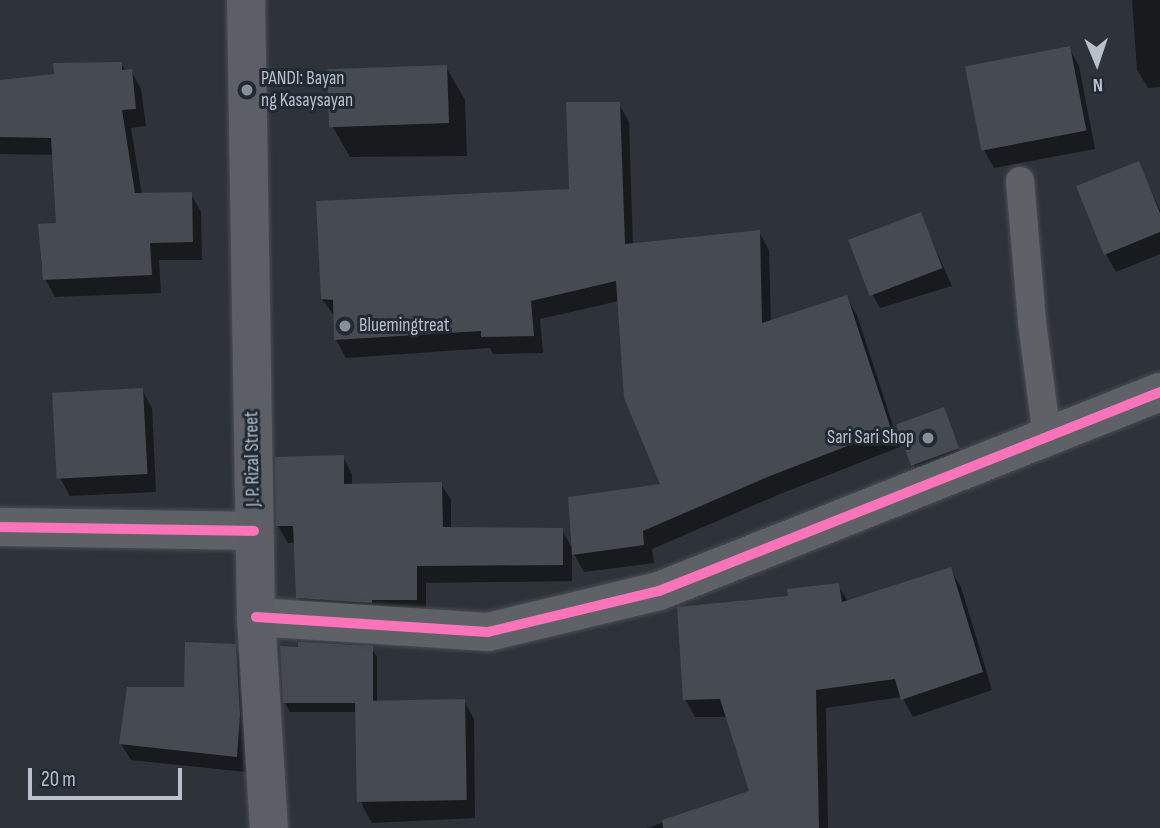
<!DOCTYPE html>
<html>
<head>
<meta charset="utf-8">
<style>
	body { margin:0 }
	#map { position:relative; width:1160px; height:828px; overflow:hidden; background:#2d3339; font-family:"Sofia Sans Condensed",sans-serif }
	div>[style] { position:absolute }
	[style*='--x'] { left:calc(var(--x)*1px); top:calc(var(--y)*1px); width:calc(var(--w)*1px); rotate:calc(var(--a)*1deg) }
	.shadow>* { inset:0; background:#0007; transform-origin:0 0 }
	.building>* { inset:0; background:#454b50; transform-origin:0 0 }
	.roads { filter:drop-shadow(0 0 2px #4b4f54) drop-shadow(0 0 2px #4b4f54) }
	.service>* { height:28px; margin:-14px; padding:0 14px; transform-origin:14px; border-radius:14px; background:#5e6267 }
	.minor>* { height:38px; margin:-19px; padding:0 19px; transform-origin:19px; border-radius:19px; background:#5e6267 }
	.secondary>* { height:38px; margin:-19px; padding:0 19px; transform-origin:19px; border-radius:19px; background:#5c6066 }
	.cycleway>* { height:10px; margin:-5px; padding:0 5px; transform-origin:5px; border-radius:5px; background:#fb73b8 }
	.dots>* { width:19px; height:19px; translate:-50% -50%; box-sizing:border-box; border:4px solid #212a34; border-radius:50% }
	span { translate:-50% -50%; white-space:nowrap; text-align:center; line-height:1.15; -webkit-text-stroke:6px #212a34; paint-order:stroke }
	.poi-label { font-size:19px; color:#b9c0c9 }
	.left { translate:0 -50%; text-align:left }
	.right { translate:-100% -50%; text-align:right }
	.street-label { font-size:19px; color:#b9c0c9 }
	.north { position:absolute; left:1062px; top:28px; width:70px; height:70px; -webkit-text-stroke:5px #212a34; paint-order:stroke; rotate:178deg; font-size:19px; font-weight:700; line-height:28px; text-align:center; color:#b9c0c9 }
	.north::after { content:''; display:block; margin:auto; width:24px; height:32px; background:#b9c0c9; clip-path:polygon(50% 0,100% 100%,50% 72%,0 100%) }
	.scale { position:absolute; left:28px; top:768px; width:154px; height:32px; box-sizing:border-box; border:4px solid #b9c0c9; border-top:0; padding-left:9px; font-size:21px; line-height:24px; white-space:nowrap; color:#b9c0c9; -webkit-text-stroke:5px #212a34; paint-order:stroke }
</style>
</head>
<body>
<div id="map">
	<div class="shadow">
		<i style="clip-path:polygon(1132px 0,1160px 0,1160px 87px,1148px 88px,1137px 70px)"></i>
		<i style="clip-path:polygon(1069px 48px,1079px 66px,1095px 149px,994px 168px,984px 150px)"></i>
		<i style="clip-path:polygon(121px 64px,126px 71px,131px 71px,141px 89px,146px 126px,131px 128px,142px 195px,191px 194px,201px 212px,202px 260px,159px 260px,161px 293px,55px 297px,45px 279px,41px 264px,40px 225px,58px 225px,54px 155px,0 154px,0 82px)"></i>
		<i style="clip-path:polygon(446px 67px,465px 100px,467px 156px,350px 157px,331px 124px)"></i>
		<i style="clip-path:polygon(619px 104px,629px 122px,633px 245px,759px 232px,769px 250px,771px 322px,846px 297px,857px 315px,900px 447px,780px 494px,652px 549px,654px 563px,584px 572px,572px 551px,572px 581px,426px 583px,426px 617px,307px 614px,298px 597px,295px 543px,288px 543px,278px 526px,343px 457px,352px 474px,352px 485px,441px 484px,451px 500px,451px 529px,562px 530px,573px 550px,663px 486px,619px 301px,540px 319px,543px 353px,493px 354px,490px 348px,346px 358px,336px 340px,335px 317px,322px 299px,571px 190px)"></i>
		<i style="clip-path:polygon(1138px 163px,1160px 210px,1160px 254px,1116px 272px,1106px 254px)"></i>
		<i style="clip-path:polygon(920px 214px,952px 286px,880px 308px,870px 290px)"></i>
		<i style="clip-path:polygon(142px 390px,152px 408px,156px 492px,70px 496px,60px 478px)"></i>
		<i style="left:943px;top:409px;width:53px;height:48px;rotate:68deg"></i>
		<i style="clip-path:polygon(950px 569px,961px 587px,992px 690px,913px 717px,902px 697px,826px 708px,828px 828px,647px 828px,751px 792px,727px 717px,695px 717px,685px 699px,790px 597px,838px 585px,848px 602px)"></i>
		<i style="clip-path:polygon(235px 646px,244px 662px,249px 733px,246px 772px,131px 760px,121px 744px)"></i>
		<i style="clip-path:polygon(371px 648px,377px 657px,377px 707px,464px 701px,474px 719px,475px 818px,372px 823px,362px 805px,357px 712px,290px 712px,285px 703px)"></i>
	</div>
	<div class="building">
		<i style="left:1070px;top:46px;width:86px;height:107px;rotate:79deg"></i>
		<i style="clip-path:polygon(122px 62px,122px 70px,132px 69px,136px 109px,122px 110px,135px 193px,192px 192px,193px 242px,150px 243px,152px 275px,43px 280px,38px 224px,56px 223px,51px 138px,0 137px,0 80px,54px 74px,53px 63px)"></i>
		<i style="left:447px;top:65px;width:58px;height:120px;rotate:88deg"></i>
		<i style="clip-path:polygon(566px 102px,620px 102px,625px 244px,760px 230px,762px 323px,847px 295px,891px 429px,770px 476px,643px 531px,644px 545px,572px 555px,568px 497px,660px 484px,624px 398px,616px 281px,531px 301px,534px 336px,481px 337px,481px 331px,334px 340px,333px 300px,321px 299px,316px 201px,569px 189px)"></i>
		<i style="clip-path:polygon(1139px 161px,1160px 213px,1160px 232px,1104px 255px,1076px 186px)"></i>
		<i style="left:921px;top:212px;width:60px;height:78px;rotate:69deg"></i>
		<i style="left:143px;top:388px;width:86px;height:91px;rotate:87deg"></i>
		<i style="left:944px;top:407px;width:44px;height:51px;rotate:70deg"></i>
		<i style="clip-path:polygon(344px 455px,344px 484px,442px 482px,443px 527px,563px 528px,563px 565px,417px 566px,417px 600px,372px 600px,372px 603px,296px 598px,293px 526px,276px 526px,275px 457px)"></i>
		<i style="clip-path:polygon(951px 567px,983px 672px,901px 700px,895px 679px,816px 690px,819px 828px,663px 828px,662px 820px,749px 791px,720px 699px,683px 700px,677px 607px,788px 596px,787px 589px,839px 583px,842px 602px)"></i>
		<i style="clip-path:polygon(185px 642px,236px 644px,240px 715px,237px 757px,119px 744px,127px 687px,184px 687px)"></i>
		<i style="clip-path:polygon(298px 642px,373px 646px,373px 703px,283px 703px,280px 646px,298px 647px)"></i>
		<i style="left:465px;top:699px;width:101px;height:110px;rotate:89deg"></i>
	</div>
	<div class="roads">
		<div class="service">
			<i style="--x:1020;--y:181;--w:142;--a:85.1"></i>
			<i style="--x:1032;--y:322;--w:117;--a:82.6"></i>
		</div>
		<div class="minor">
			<i style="--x:0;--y:527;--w:254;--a:0.9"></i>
			<i style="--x:256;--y:617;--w:232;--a:3.7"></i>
			<i style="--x:488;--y:632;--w:176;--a:-13.5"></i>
			<i style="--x:659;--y:591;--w:539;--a:-21.66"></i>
		</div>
		<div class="secondary">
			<i style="--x:246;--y:0;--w:617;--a:89.07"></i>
			<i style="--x:256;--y:617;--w:211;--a:86.5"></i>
		</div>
	</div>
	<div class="cycleway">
		<i style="--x:0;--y:527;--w:254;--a:0.9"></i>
		<i style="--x:256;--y:617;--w:232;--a:3.7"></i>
		<i style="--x:488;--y:632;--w:176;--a:-13.5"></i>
		<i style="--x:659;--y:591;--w:539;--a:-21.66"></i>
	</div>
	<div class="dots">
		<i style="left:247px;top:90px;background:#888f97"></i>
		<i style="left:345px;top:326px;background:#888f97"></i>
		<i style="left:928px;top:438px;background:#888f97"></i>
	</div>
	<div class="poi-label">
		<span class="left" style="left:261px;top:90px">PANDI: Bayan<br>ng Kasaysayan</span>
		<span class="left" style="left:359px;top:326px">Bluemingtreat</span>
		<span class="right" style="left:914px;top:438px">Sari Sari Shop</span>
	</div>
	<div class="street-label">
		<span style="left:253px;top:459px;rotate:-91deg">J. P. Rizal Street</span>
	</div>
	<div class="north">N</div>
	<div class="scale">20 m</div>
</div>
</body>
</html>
